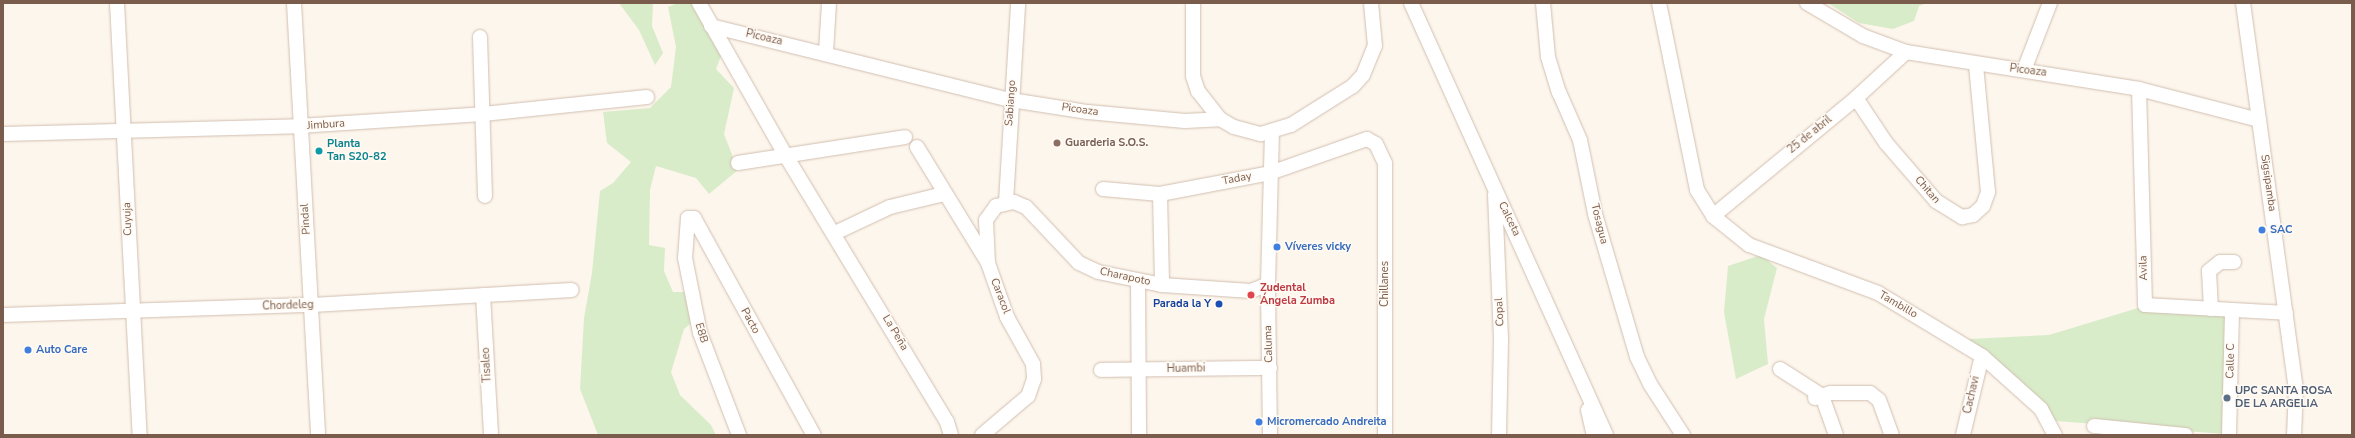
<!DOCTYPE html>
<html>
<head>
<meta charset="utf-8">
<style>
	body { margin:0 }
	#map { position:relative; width:2355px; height:438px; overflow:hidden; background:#fdf6ec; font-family:"Nunito Sans",sans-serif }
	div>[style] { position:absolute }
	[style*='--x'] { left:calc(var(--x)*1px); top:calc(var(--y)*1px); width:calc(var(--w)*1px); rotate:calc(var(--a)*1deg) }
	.green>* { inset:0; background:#d8ecc9 }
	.roads { filter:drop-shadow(0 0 1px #d1beb0) drop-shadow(0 0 1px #d1beb0) }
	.minor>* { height:14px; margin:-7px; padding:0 7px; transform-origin:7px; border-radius:7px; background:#fff }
	.dots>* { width:11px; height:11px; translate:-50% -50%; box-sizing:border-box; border:2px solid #fffaf3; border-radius:50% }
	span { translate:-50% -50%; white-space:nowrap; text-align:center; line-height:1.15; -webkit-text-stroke:3px #fffaf3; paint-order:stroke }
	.street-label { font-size:11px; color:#7a5c4d }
	.education-label { font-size:11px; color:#785e54; font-weight:700 }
	.left { translate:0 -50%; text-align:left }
	.culture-label { font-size:11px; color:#0d838f; font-weight:700 }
	.shop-label { font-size:11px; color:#366cbe; font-weight:700 }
	.health-label { font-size:11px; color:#be3a42; font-weight:700 }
	.transit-label { font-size:11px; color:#164399; font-weight:700 }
	.right { translate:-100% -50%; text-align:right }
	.service-label { font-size:11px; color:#4e5e75; font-weight:700 }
	.frame { position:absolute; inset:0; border:4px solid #7a5c4d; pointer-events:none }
</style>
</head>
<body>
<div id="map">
	<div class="green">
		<i style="clip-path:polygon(619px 3px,653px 3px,652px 26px,663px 53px,655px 65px,639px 30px)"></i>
		<i style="clip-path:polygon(678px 3px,699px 3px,725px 46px,716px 69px,734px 88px,724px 134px,738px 170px,709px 194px,696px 178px,656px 166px,650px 190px,649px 245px,665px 248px,664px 271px,673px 292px,690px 292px,695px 320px,684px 329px,671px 372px,680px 395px,711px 425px,716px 435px,598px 435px,580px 389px,584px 318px,592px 273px,600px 191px,613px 183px,631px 162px,607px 143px,603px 112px,650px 108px,671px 87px,676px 47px,668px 7px)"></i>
		<i style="clip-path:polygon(1828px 3px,1927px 3px,1919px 6px,1914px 21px,1893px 29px,1859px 23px)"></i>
		<i style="clip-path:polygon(1761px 255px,1777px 268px,1764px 319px,1768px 364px,1736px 379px,1724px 312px,1728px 266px)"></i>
		<i style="clip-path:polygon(2138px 308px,2229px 314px,2225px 434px,2056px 421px,2020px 380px,1968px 343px,1969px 339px,2049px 335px)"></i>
	</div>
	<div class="roads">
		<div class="minor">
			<i style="--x:117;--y:3;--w:433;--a:87"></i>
			<i style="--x:294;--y:3;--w:433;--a:86.8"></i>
			<i style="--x:699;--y:3;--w:176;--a:60.4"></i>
			<i style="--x:786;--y:156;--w:311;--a:58.8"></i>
			<i style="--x:947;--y:422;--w:14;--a:73"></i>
			<i style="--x:1193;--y:3;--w:73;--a:90"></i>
			<i style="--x:1193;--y:76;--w:16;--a:72"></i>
			<i style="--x:1198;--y:91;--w:36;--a:52"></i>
			<i style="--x:1220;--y:119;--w:16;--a:30"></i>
			<i style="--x:1234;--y:127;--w:28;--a:15"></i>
			<i style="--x:1261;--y:134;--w:31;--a:-17"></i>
			<i style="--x:1291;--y:125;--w:73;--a:-32.2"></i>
			<i style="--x:1353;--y:86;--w:15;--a:-48"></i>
			<i style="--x:1363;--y:75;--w:31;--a:-68"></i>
			<i style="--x:1375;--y:46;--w:43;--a:-95.3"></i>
			<i style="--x:1411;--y:3;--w:474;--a:65.7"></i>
			<i style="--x:1543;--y:3;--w:54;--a:84.7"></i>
			<i style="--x:1548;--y:57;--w:37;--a:73"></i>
			<i style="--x:1559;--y:92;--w:52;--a:66.4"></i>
			<i style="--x:1580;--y:140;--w:76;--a:78.5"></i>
			<i style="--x:1595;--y:214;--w:149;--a:73.6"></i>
			<i style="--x:1637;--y:357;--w:30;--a:64"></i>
			<i style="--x:1650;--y:384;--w:61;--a:57.1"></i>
			<i style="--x:1659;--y:3;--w:191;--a:78.5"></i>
			<i style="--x:1697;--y:190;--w:31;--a:58"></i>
			<i style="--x:1713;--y:216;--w:46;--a:38.9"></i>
			<i style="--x:1749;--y:245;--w:138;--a:20.4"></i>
			<i style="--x:1878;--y:293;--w:122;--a:31.2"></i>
			<i style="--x:1982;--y:356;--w:79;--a:41.9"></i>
			<i style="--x:2041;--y:409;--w:30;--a:62"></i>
			<i style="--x:1807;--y:3;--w:65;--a:30.5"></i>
			<i style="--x:1863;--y:36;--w:46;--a:20.4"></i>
			<i style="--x:1906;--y:52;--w:236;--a:9"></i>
			<i style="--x:2139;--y:89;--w:124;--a:14.5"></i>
			<i style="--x:2243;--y:3;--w:389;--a:82.2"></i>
			<i style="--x:2296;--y:388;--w:47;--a:92.4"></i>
			<i style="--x:711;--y:26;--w:309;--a:13.9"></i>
			<i style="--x:1011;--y:100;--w:78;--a:8.9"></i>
			<i style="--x:1088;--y:112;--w:97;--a:5.3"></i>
			<i style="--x:1185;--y:121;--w:35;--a:-3"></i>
			<i style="--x:480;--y:37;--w:159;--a:88.2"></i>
			<i style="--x:826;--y:52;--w:49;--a:-86.5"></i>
			<i style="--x:2024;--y:70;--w:72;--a:-68.8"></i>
			<i style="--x:2139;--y:89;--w:216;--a:88.4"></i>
			<i style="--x:2145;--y:305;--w:141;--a:3.2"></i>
			<i style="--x:1856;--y:98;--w:54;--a:56.3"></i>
			<i style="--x:1886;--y:143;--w:77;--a:49.2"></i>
			<i style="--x:1936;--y:201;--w:31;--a:32"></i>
			<i style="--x:1962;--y:217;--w:11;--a:-10"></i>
			<i style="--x:1973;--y:215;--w:13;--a:-42"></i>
			<i style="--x:1983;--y:206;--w:15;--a:-70"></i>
			<i style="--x:1988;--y:192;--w:127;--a:-95.4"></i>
			<i style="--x:3;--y:134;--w:296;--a:-1.5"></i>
			<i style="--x:299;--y:126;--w:184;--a:-3.7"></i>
			<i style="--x:483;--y:114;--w:165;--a:-5.9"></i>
			<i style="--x:917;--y:147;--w:136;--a:58.5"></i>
			<i style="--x:988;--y:263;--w:57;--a:70.6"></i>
			<i style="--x:1007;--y:317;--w:54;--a:61"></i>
			<i style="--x:1033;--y:364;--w:15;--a:86"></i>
			<i style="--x:1034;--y:379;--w:18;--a:109"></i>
			<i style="--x:1028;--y:396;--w:60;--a:139.7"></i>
			<i style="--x:738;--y:163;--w:169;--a:-8.8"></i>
			<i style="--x:1103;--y:189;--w:57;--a:5"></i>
			<i style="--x:1160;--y:194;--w:112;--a:-10.8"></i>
			<i style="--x:1270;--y:173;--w:103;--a:-19.3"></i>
			<i style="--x:1367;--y:139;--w:10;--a:29"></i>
			<i style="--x:1376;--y:144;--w:21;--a:65"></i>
			<i style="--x:1385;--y:163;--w:272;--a:90"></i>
			<i style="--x:1160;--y:194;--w:91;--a:88.7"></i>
			<i style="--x:1495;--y:195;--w:145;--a:87.6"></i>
			<i style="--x:1501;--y:340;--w:95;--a:91.2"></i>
			<i style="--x:1006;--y:202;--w:199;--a:-86.5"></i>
			<i style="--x:1713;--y:216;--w:185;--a:-39.5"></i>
			<i style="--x:1856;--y:98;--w:68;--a:-42.6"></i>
			<i style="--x:835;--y:233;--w:61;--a:-25.3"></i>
			<i style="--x:890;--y:207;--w:56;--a:-13.5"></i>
			<i style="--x:988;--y:263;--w:43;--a:-92.7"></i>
			<i style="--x:986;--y:220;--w:17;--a:-54"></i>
			<i style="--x:996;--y:206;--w:18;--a:-13"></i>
			<i style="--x:1014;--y:202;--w:13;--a:23"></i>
			<i style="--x:1026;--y:207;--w:77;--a:46.6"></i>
			<i style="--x:1079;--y:263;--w:21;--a:25"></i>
			<i style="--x:1098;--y:272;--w:65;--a:11.5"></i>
			<i style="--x:1162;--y:285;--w:89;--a:3.9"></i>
			<i style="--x:1251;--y:291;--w:18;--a:-22"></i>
			<i style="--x:1138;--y:281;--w:154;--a:89.6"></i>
			<i style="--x:483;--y:295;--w:140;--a:86.7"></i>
			<i style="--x:2211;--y:309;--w:38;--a:-93"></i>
			<i style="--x:2209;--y:271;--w:14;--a:-39"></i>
			<i style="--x:2220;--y:262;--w:14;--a:0"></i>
			<i style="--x:3;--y:315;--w:309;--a:-1.9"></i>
			<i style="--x:312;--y:305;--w:260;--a:-3.3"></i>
			<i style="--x:1780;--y:369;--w:50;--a:32.7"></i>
			<i style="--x:1822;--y:396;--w:41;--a:70.3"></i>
			<i style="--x:1101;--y:370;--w:169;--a:-0.7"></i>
			<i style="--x:1815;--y:398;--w:16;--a:-18"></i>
			<i style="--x:1830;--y:393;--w:40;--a:0"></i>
			<i style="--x:1870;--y:393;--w:11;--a:38"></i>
			<i style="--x:1879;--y:400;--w:37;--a:70"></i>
			<i style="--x:1588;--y:410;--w:26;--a:77"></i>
			<i style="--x:2094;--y:426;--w:92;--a:5.6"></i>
			<i style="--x:739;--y:435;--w:109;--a:-110.9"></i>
			<i style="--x:700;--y:333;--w:76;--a:-101.3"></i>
			<i style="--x:685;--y:258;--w:40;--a:-85.7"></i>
			<i style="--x:688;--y:218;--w:6;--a:0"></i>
			<i style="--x:694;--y:218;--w:248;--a:61.1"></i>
			<i style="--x:1270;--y:435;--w:151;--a:-90.8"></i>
			<i style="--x:1268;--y:284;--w:151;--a:-88.5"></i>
			<i style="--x:1963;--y:435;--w:81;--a:-76.5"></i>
			<i style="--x:2229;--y:435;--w:124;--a:-88.6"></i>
		</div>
	</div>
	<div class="dots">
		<i style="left:1057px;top:143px;background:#8d6e63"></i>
		<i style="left:319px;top:151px;background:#0f9aa8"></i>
		<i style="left:2262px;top:230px;background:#3f7fe0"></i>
		<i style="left:1277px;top:247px;background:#3f7fe0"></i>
		<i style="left:1251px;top:295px;background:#e0444e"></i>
		<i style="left:1219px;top:304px;background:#1a4fb4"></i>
		<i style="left:28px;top:350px;background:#3f7fe0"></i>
		<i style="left:2227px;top:398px;background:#5c6f8a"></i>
		<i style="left:1259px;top:422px;background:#3f7fe0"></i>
	</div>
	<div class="street-label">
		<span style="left:764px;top:38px;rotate:13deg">Picoaza</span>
		<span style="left:2028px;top:71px;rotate:7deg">Picoaza</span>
		<span style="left:1011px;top:103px;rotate:-86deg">Sabiango</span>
		<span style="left:1080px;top:110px;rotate:8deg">Picoaza</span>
		<span style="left:326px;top:125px;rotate:-4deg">Jimbura</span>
		<span style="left:1810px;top:135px;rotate:-39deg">25 de abril</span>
		<span style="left:1237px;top:179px;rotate:-11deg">Taday</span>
		<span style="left:2268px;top:183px;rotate:82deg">Sigsipamba</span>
		<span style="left:1927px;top:190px;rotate:49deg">Chitan</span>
		<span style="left:128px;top:219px;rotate:-92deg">Cuyuja</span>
		<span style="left:306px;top:219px;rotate:-94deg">Pindal</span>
		<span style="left:1509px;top:219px;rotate:64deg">Calceta</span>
		<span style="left:1599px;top:224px;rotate:76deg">Tosagua</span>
		<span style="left:2144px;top:268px;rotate:-92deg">Avila</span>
		<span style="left:1125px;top:277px;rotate:12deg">Charapoto</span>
		<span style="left:1385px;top:284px;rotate:-90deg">Chillanes</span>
		<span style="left:1000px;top:296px;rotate:69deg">Caracol</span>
		<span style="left:1898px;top:305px;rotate:30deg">Tambillo</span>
		<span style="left:288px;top:306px;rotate:-2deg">Chordeleg</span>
		<span style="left:1500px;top:312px;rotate:-93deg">Copal</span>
		<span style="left:750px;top:321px;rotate:61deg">Pacto</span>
		<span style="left:701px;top:333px;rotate:73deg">E8B</span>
		<span style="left:895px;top:333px;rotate:59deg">La Peña</span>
		<span style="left:1269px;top:344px;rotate:-92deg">Caluma</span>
		<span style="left:2231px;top:361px;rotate:-89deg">Calle C</span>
		<span style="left:487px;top:365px;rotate:-93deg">Tisaleo</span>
		<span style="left:1186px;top:369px;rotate:-1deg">Huambi</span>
		<span style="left:1972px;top:395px;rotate:-77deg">Cachavi</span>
	</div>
	<div class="education-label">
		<span class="left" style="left:1065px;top:143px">Guarderia S.O.S.</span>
	</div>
	<div class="culture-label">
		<span class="left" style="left:327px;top:151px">Planta<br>Tan S20-82</span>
	</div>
	<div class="shop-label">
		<span class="left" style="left:2270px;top:230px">SAC</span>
		<span class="left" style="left:1285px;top:247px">Víveres vicky</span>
		<span class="left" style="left:36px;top:350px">Auto Care</span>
		<span class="left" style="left:1267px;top:422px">Micromercado Andreita</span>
	</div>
	<div class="health-label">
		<span class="left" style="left:1260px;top:295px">Zudental<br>Ángela Zumba</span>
	</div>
	<div class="transit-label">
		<span class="right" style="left:1211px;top:304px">Parada la Y</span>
	</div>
	<div class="service-label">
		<span class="left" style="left:2235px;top:398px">UPC SANTA ROSA<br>DE LA ARGELIA</span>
	</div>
	<div class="frame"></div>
</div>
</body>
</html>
